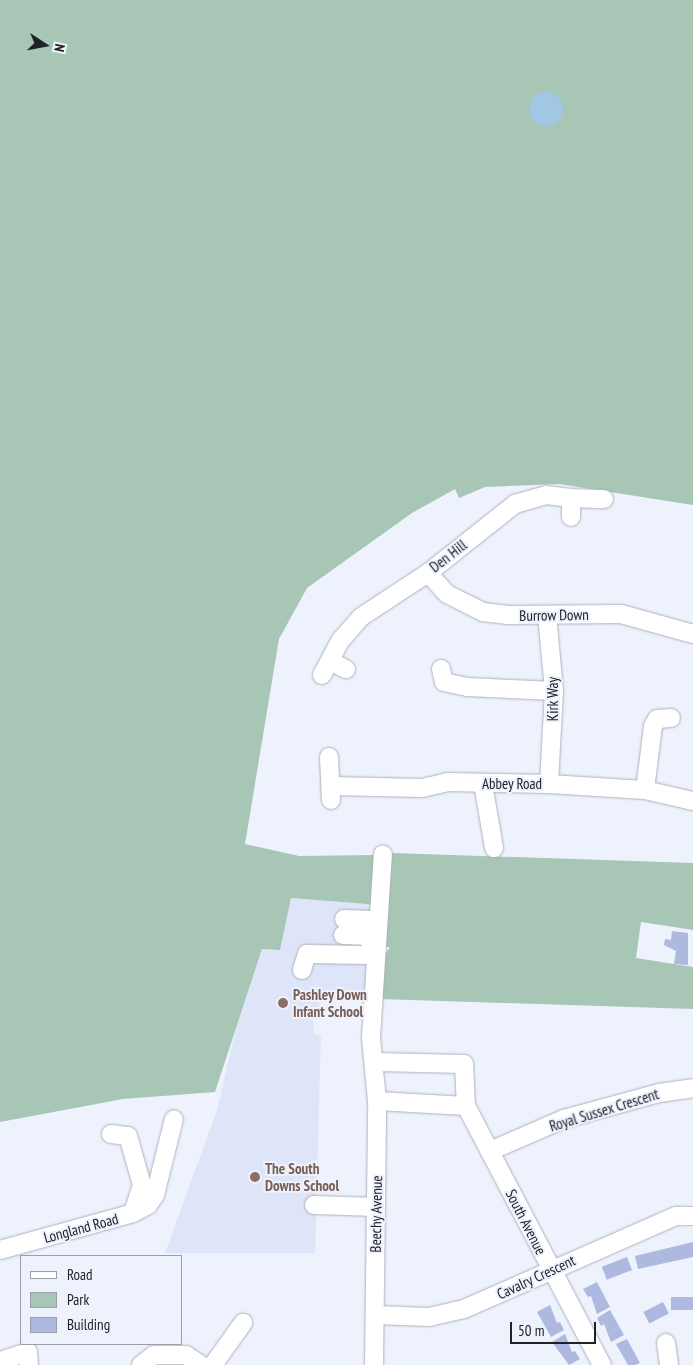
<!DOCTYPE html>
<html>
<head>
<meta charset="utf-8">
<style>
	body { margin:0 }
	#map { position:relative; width:693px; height:1365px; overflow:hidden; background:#eef2fd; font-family:"PT Sans Narrow",sans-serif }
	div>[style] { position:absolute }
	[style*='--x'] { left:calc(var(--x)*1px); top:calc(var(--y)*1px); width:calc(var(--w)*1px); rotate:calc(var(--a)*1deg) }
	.built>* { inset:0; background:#dfe5f8 }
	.green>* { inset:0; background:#a8c6b6 }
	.water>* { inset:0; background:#a1c7e3 }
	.round { border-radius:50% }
	.building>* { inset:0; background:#adb9df; transform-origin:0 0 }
	.roads { filter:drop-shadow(0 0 1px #adb1bc) drop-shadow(0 0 1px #adb1bc) }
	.minor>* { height:18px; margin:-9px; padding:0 9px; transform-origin:9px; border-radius:9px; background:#fff }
	.dots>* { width:14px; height:14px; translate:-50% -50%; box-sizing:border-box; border:2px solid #eef2fd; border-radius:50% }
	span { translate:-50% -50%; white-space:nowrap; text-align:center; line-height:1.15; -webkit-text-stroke:4px #eef2fd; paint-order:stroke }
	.street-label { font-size:15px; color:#202226 }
	.education-label { font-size:15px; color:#785e54; font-weight:700 }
	.left { translate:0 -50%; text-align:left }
	.legend { position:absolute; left:20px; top:1255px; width:162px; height:90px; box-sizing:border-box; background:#eef2fd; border:1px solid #9c9fa7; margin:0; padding:6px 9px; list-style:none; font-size:15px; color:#202226 }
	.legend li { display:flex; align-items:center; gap:10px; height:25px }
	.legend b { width:25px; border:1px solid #9c9fa7 }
	.north { position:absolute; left:20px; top:20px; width:50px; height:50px; -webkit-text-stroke:4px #eef2fd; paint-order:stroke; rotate:101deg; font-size:14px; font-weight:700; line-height:20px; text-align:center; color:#202226 }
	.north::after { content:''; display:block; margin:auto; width:18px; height:22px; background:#202226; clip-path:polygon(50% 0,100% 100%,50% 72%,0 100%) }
	.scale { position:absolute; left:510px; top:1322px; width:86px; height:22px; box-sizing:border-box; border:2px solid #202226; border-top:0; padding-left:6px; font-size:15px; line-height:18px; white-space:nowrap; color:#202226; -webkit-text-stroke:4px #eef2fd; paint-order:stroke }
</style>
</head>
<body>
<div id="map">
	<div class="built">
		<i style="clip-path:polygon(291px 898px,379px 905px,371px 1000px,322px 998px,313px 1020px,314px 1034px,321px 1036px,315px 1253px,165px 1253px,217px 1110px,236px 1028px,262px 949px,280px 950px)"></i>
	</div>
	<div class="green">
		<i style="clip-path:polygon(0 0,693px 0,693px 505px,559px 484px,485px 487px,459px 498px,455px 489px,412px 513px,307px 588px,279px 639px,245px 844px,299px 856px,374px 855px,379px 860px,379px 905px,291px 898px,280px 950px,262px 949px,215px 1092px,123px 1099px,0 1122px)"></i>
		<i style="clip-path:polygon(393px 853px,693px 863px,693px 930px,641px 922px,636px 958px,693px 967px,693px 1009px,380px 999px,382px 959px,390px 947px,381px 947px,387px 859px)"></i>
	</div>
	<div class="water">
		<i class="round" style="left:529px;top:92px;width:34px;height:34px"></i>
	</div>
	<div class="building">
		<i style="clip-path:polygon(672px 931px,688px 933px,688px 965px,674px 964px,676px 951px,664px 945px,665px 939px,671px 940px)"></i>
		<i style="clip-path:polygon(693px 1242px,693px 1257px,638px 1269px,635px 1256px)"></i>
		<i style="left:627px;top:1257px;width:14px;height:27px;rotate:69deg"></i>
		<i style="clip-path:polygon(597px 1282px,610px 1307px,597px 1314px,591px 1296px,588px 1297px,583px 1289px)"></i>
		<i style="left:693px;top:1297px;width:13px;height:22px;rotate:90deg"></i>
		<i style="left:663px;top:1302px;width:13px;height:22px;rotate:63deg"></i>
		<i style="clip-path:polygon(550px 1305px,557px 1323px,560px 1322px,564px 1330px,551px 1337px,537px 1312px)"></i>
		<i style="clip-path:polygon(610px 1310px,624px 1335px,611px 1342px,604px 1324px,601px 1326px,597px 1318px)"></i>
		<i style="clip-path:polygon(565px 1334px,572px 1352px,575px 1351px,580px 1359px,569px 1365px,552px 1342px)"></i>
		<i style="clip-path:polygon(627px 1339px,640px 1363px,635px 1365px,628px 1365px,616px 1344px)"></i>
	</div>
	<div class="roads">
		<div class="minor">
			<i style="--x:571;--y:498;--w:33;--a:2"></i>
			<i style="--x:428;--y:573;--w:28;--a:48"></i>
			<i style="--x:447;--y:594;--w:40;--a:26.6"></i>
			<i style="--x:483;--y:612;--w:25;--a:7"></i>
			<i style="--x:508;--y:615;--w:113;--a:-0.5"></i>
			<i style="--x:621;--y:614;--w:75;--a:15.5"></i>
			<i style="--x:547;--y:615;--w:76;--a:84.7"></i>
			<i style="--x:554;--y:691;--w:93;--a:93.1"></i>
			<i style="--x:330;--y:661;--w:18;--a:27"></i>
			<i style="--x:441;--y:669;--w:13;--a:77"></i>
			<i style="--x:444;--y:682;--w:24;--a:12"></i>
			<i style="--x:467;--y:687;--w:87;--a:2.6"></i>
			<i style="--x:322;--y:675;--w:40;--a:-62"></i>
			<i style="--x:341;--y:640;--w:30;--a:-49"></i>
			<i style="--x:361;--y:617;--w:80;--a:-33.3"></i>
			<i style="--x:428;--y:573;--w:111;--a:-38.4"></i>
			<i style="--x:515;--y:504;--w:32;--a:-16"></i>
			<i style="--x:546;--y:495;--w:25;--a:7"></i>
			<i style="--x:571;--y:498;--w:19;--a:90"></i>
			<i style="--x:329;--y:757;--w:43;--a:87.3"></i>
			<i style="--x:483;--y:784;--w:65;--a:80.2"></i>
			<i style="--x:331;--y:786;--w:91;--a:1.3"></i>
			<i style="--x:422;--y:788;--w:26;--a:-13"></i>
			<i style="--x:447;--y:782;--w:102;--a:1.1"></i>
			<i style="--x:549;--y:784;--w:96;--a:3.6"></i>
			<i style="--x:645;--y:790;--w:49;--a:12.9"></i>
			<i style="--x:645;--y:790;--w:64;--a:-82.9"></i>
			<i style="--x:653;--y:726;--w:8;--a:-60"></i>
			<i style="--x:657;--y:719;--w:14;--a:-4"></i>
			<i style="--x:344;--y:919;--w:26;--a:2"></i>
			<i style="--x:370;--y:920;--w:20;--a:93"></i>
			<i style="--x:343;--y:935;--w:26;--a:2"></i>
			<i style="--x:302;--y:970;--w:17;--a:-73"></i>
			<i style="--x:307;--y:954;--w:61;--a:0.9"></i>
			<i style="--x:376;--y:1062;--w:88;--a:1.3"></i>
			<i style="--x:464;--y:1064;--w:42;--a:87.3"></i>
			<i style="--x:466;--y:1106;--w:293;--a:62.3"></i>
			<i style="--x:377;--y:1101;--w:89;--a:3.2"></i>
			<i style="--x:111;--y:1134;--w:17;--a:7"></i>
			<i style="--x:128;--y:1136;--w:51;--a:74.1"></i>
			<i style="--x:142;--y:1185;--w:29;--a:108"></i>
			<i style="--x:490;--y:1151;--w:81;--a:-23.4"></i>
			<i style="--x:564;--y:1119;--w:98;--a:-15.3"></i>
			<i style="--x:659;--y:1093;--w:34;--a:-8"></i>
			<i style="--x:314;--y:1205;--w:62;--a:1.8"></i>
			<i style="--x:0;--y:1250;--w:138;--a:-15.5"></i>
			<i style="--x:133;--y:1213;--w:17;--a:-28"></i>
			<i style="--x:148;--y:1205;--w:12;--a:-55"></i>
			<i style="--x:155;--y:1195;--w:78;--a:-76"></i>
			<i style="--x:375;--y:1315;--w:54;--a:2.1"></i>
			<i style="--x:429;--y:1317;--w:36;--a:-13"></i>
			<i style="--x:464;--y:1309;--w:232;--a:-23.7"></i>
			<i style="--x:676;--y:1216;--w:17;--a:0"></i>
			<i style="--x:666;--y:1343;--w:22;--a:82"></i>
			<i style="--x:0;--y:1361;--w:29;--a:-18"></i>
			<i style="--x:28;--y:1352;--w:13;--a:86"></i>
			<i style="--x:141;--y:1365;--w:16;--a:-38"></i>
			<i style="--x:154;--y:1355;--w:32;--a:0"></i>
			<i style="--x:186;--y:1355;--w:18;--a:34"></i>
			<i style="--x:213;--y:1365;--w:52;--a:-54.5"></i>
			<i style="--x:374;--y:1365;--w:264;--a:-89.3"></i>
			<i style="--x:377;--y:1101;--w:63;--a:-95.4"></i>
			<i style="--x:371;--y:1038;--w:184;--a:-86.3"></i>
		</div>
	</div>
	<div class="dots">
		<i style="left:283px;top:1003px;background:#8d6e63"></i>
		<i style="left:255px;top:1177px;background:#8d6e63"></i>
	</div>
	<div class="street-label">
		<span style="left:448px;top:556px;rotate:-38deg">Den Hill</span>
		<span style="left:554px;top:615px;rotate:-1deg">Burrow Down</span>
		<span style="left:553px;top:699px;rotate:-90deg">Kirk Way</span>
		<span style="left:512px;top:784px">Abbey Road</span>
		<span style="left:604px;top:1110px;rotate:-17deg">Royal Sussex Crescent</span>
		<span style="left:376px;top:1214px;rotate:-89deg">Beechy Avenue</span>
		<span style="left:526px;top:1222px;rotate:63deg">South Avenue</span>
		<span style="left:81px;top:1228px;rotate:-15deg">Longland Road</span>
		<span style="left:536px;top:1277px;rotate:-25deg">Cavalry Crescent</span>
	</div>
	<div class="education-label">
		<span class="left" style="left:293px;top:1003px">Pashley Down<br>Infant School</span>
		<span class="left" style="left:265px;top:1177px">The South<br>Downs School</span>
	</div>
	<ul class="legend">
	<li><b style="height:6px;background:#fff"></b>Road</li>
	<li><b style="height:14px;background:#a8c6b6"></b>Park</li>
	<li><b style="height:14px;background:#adb9df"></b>Building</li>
	</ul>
	<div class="north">N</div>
	<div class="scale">50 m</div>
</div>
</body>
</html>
